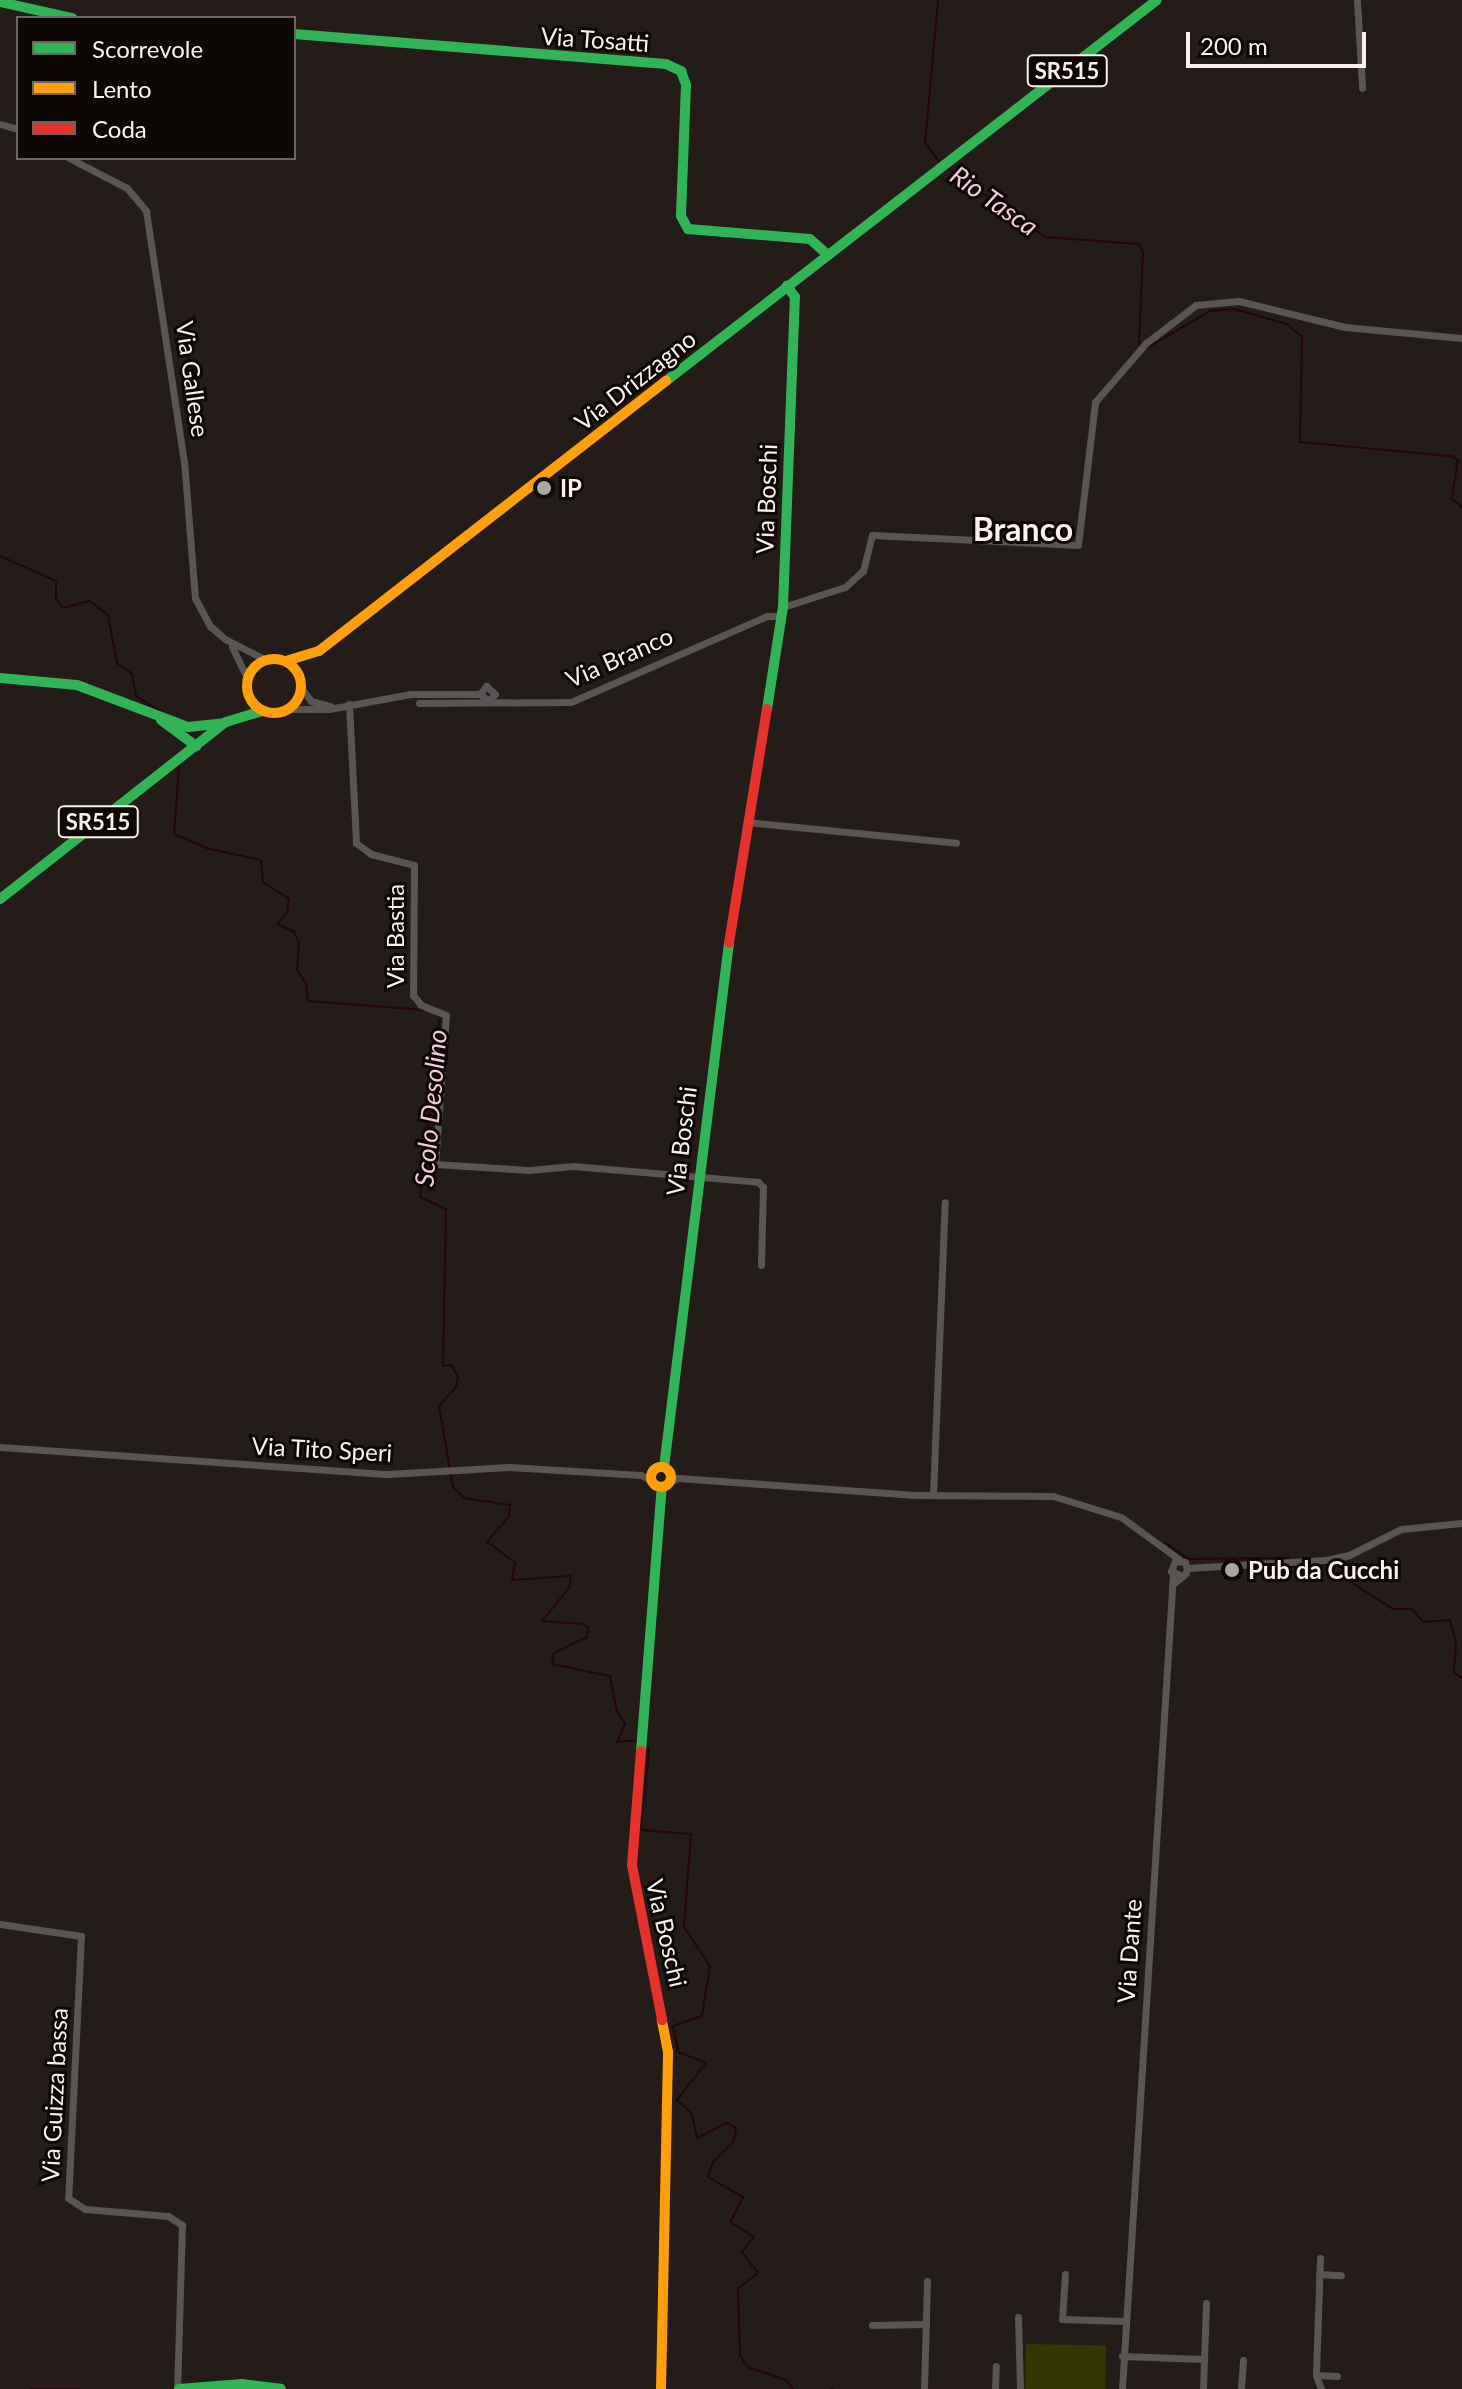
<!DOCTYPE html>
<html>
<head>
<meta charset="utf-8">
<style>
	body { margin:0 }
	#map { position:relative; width:1462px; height:2389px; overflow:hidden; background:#231c18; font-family:Lato,sans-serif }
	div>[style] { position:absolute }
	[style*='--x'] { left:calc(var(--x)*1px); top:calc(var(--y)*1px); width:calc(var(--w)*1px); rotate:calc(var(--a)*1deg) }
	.green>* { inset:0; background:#363804; transform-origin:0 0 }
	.stream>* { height:2px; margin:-1px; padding:0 1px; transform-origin:1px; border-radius:1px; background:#260313 }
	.street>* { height:7px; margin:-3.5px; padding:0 3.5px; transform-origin:3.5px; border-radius:3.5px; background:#595554 }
	.fast>* { height:10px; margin:-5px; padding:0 5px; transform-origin:5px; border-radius:5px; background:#30b455 }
	.slow>* { height:10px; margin:-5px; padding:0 5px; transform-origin:5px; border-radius:5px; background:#ff9f0a }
	.slow>.ring { margin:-5px; padding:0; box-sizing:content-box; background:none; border:10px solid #ff9f0a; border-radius:50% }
	.jam>* { height:10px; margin:-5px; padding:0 5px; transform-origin:5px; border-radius:5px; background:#e5322d }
	.dots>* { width:22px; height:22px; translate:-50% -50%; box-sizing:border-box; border:4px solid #0d0705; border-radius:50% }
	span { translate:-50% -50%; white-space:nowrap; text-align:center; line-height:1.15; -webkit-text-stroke:6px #0d0705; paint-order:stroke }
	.shield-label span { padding:2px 6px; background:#0d0705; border:2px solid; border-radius:6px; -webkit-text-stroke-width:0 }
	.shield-label { font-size:22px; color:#faf1eb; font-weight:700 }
	.street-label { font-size:24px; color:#faf1eb }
	.poi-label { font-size:24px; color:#faf1eb; font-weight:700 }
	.left { translate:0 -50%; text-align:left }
	.water-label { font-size:26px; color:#f3cbda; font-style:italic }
	.district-label { font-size:32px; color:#faf1eb; font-weight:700 }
	.legend { position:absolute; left:16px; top:16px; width:280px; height:144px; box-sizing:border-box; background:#0d0705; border:2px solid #6c6561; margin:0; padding:10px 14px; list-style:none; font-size:24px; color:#faf1eb }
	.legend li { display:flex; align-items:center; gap:16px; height:40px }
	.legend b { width:40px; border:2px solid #6c6561 }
	.scale { position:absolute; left:1186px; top:32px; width:180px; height:36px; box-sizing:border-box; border:4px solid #faf1eb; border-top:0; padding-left:10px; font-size:24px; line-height:28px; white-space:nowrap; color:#faf1eb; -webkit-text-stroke:6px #0d0705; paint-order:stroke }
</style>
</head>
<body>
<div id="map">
	<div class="green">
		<i style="left:1026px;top:2344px;width:80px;height:45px;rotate:1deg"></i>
	</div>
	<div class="stream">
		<i style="--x:938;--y:0;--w:144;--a:95.2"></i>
		<i style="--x:925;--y:143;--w:23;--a:52"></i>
		<i style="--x:947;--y:168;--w:120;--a:35.1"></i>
		<i style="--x:1045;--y:237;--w:94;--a:4.3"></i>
		<i style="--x:1139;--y:244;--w:9;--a:63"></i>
		<i style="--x:1143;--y:252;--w:93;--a:92.5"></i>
		<i style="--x:1143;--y:350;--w:78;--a:-30.2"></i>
		<i style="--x:1210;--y:311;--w:24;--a:-5"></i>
		<i style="--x:1234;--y:309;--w:55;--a:15.8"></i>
		<i style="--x:1287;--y:324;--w:20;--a:41"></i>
		<i style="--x:1302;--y:337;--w:105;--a:91.1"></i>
		<i style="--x:1300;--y:442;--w:153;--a:5.3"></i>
		<i style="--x:1452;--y:456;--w:7;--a:34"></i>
		<i style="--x:1458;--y:460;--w:39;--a:99"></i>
		<i style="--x:1452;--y:499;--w:13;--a:39"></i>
		<i style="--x:0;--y:556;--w:61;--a:24.1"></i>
		<i style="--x:56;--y:581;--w:18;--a:90"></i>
		<i style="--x:56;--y:599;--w:11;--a:52"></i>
		<i style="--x:63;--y:608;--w:28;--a:-15"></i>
		<i style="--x:90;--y:601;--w:23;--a:38"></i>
		<i style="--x:108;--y:615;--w:49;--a:79.4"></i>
		<i style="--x:117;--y:663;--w:19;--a:36"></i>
		<i style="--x:132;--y:674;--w:22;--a:80"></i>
		<i style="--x:136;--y:696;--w:31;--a:32"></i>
		<i style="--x:179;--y:766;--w:68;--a:94.2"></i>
		<i style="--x:174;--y:834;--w:39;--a:23"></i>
		<i style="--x:210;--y:849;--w:52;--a:12.2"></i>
		<i style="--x:261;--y:860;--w:22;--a:85"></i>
		<i style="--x:263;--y:882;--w:31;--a:33"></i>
		<i style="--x:289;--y:899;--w:14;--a:98"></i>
		<i style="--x:287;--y:913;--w:15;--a:132"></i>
		<i style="--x:277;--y:924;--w:19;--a:25"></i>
		<i style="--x:294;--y:932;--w:12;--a:66"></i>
		<i style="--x:299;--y:943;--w:27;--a:94"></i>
		<i style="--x:297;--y:970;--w:17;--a:57"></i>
		<i style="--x:306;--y:984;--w:17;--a:83"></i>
		<i style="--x:308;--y:1001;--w:117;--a:4.4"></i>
		<i style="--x:440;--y:1014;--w:184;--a:96.2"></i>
		<i style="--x:420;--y:1197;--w:29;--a:25"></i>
		<i style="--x:446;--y:1209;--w:157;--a:91.1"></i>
		<i style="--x:443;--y:1366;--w:8;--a:-7"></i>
		<i style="--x:451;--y:1365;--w:13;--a:58"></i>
		<i style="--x:458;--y:1376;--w:11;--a:100"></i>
		<i style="--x:456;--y:1387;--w:25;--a:132"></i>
		<i style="--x:439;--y:1406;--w:82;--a:80.2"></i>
		<i style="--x:453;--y:1487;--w:16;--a:45"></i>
		<i style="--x:464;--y:1498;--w:47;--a:8.7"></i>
		<i style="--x:510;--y:1505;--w:11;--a:95"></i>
		<i style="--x:509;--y:1516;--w:34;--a:130"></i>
		<i style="--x:487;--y:1542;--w:34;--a:36"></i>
		<i style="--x:515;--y:1562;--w:18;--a:99"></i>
		<i style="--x:512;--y:1580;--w:59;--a:-3.9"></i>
		<i style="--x:571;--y:1576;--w:12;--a:99"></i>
		<i style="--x:569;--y:1588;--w:43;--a:129.3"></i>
		<i style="--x:542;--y:1621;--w:40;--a:4.3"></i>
		<i style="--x:582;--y:1624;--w:7;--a:27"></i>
		<i style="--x:588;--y:1627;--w:10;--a:96"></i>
		<i style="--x:587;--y:1637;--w:37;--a:154"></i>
		<i style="--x:554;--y:1653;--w:11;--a:100"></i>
		<i style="--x:552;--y:1664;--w:59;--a:11.7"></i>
		<i style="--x:610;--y:1676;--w:36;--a:79"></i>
		<i style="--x:617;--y:1711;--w:15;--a:58"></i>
		<i style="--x:625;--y:1724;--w:20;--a:114"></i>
		<i style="--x:617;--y:1742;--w:22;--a:-5"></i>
		<i style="--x:1164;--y:1542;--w:29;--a:35"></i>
		<i style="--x:1188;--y:1559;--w:101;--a:-0.6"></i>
		<i style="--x:1289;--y:1567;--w:43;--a:-4"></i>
		<i style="--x:1332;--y:1564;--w:6;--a:90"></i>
		<i style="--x:1332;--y:1570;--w:72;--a:32.6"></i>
		<i style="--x:1393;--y:1609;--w:19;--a:0"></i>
		<i style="--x:1412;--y:1609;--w:17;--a:50"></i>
		<i style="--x:1423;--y:1622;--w:27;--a:-4"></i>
		<i style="--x:1450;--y:1620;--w:23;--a:75"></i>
		<i style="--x:1456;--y:1642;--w:30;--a:94"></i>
		<i style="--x:1454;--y:1672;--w:11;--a:41"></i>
		<i style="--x:645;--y:1740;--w:11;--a:68"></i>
		<i style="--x:649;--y:1750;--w:80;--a:95.7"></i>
		<i style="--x:641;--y:1830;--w:50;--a:4.6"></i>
		<i style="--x:691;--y:1834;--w:93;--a:94.3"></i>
		<i style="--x:684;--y:1927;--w:47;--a:56.3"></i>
		<i style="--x:710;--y:1966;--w:51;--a:99.1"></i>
		<i style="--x:702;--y:2016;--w:31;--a:161"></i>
		<i style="--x:673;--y:2026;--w:26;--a:79"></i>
		<i style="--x:678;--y:2052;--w:30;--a:21"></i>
		<i style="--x:706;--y:2063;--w:47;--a:128.1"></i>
		<i style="--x:677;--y:2100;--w:21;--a:43"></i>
		<i style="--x:692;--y:2114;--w:25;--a:78"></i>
		<i style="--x:697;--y:2138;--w:34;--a:-27"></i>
		<i style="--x:727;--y:2123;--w:10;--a:29"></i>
		<i style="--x:736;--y:2128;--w:13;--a:99"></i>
		<i style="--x:734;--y:2141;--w:30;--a:135"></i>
		<i style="--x:713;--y:2162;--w:16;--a:108"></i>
		<i style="--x:708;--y:2177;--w:40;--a:29.7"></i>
		<i style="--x:743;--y:2197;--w:28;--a:117"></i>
		<i style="--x:730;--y:2222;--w:28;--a:32"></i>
		<i style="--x:754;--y:2237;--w:19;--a:129"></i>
		<i style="--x:742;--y:2252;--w:26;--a:53"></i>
		<i style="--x:758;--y:2273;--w:25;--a:143"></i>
		<i style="--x:738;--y:2288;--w:68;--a:88.3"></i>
		<i style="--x:740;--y:2356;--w:14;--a:54"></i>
		<i style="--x:748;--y:2367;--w:40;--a:18.9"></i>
		<i style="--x:786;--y:2380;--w:11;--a:52"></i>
		<i style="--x:31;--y:2389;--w:48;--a:0"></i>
		<i style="--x:831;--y:2389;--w:1;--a:0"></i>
	</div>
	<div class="street">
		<i style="--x:1357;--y:0;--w:88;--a:86.7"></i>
		<i style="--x:0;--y:124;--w:19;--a:16"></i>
		<i style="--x:69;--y:158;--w:65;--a:27.3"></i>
		<i style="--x:127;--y:188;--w:30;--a:50"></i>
		<i style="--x:146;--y:211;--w:253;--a:81.4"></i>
		<i style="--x:184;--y:461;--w:137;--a:85.4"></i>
		<i style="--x:195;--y:598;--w:32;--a:62"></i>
		<i style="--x:210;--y:626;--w:20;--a:41"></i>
		<i style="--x:225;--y:639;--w:46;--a:27.1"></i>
		<i style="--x:783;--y:607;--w:65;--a:-17.9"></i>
		<i style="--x:845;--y:587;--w:24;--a:-42"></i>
		<i style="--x:863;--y:571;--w:37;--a:-76"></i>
		<i style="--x:872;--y:535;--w:206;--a:2.8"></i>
		<i style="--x:1078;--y:545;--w:144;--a:-83.2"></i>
		<i style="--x:1095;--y:402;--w:78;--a:-49.2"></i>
		<i style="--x:1146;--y:343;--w:63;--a:-37.2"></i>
		<i style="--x:1196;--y:305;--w:43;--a:-5.3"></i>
		<i style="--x:1239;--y:301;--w:109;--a:13.8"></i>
		<i style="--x:1345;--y:327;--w:118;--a:5.4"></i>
		<i style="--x:232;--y:647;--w:34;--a:64"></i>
		<i style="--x:302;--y:689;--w:15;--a:53"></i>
		<i style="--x:311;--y:701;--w:20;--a:15"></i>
		<i style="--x:419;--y:703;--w:152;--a:-0.4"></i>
		<i style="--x:571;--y:702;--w:214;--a:-23.7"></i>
		<i style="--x:767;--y:616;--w:15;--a:0"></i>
		<i style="--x:349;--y:704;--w:139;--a:87.1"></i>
		<i style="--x:356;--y:843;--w:19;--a:36"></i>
		<i style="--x:371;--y:854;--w:44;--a:14.3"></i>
		<i style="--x:414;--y:865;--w:130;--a:90.4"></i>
		<i style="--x:413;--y:995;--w:13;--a:51"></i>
		<i style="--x:421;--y:1005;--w:27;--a:22"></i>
		<i style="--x:446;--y:1015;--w:149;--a:94.2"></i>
		<i style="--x:435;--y:1164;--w:94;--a:3.7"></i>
		<i style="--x:529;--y:1170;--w:44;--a:-5.2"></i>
		<i style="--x:573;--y:1166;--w:186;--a:4.9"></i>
		<i style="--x:758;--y:1182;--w:7;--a:45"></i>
		<i style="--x:763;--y:1187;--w:78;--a:91.5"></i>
		<i style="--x:290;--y:709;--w:39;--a:0"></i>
		<i style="--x:329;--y:709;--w:83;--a:-10.4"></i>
		<i style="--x:411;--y:694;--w:69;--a:0"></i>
		<i style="--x:480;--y:694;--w:11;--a:38"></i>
		<i style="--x:489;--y:701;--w:9;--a:-49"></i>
		<i style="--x:495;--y:694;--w:12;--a:-138"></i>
		<i style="--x:486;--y:686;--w:10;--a:127"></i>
		<i style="--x:747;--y:822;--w:210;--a:5.7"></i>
		<i style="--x:0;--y:1447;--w:389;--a:4"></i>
		<i style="--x:388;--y:1474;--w:121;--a:-3.3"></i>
		<i style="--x:509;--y:1467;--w:132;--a:3.5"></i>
		<i style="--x:641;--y:1475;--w:11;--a:27"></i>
		<i style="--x:670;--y:1482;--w:9;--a:-27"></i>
		<i style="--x:678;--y:1478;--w:238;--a:4.1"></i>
		<i style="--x:915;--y:1495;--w:138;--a:0.4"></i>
		<i style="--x:1053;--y:1496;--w:71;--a:17.2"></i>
		<i style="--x:1121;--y:1517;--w:73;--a:36.1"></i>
		<i style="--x:933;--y:1495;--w:293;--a:-87.7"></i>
		<i style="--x:1187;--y:1568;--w:139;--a:-3.3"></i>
		<i style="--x:1326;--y:1560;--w:24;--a:-12"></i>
		<i style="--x:1349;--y:1555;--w:58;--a:-26.6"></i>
		<i style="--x:1401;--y:1529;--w:61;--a:-5.6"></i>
		<i style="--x:1173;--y:1584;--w:16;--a:-40"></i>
		<i style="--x:1185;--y:1574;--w:5;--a:-68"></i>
		<i style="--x:1187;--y:1569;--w:7;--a:-106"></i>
		<i style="--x:1185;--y:1562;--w:10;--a:-174"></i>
		<i style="--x:1175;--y:1561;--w:11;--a:112"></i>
		<i style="--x:1171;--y:1571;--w:12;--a:24"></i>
		<i style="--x:0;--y:1924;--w:82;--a:8.4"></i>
		<i style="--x:81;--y:1936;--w:262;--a:92.8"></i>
		<i style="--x:68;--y:2198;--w:20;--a:33"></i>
		<i style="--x:85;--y:2209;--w:83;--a:4.8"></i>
		<i style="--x:168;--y:2216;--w:17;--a:33"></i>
		<i style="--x:182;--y:2225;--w:164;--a:91.7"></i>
		<i style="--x:1320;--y:2258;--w:117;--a:92"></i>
		<i style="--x:1316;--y:2375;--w:15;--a:70"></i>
		<i style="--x:1065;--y:2274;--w:45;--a:93.8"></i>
		<i style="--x:1062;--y:2319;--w:62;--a:1.8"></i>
		<i style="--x:1319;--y:2274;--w:22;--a:3"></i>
		<i style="--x:1018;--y:2317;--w:72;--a:88.4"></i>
		<i style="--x:872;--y:2325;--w:54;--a:-1.1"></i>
		<i style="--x:1122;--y:2356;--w:81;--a:2.1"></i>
		<i style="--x:1316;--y:2375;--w:21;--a:3"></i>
		<i style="--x:924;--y:2389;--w:108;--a:-88.4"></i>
		<i style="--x:995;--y:2389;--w:23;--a:-88"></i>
		<i style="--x:1122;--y:2389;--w:817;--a:-86.42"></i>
		<i style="--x:1203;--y:2389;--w:86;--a:-88"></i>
		<i style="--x:1241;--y:2389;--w:29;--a:-86"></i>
	</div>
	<div class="fast">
		<i style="--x:0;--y:2;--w:74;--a:12.5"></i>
		<i style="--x:294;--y:34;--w:373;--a:4.6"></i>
		<i style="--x:666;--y:64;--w:17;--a:25"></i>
		<i style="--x:681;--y:71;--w:15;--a:70"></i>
		<i style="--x:686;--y:85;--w:131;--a:92.2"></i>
		<i style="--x:681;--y:216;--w:15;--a:62"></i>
		<i style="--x:688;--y:229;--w:122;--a:4.7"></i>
		<i style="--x:810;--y:239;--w:24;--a:42"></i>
		<i style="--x:666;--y:381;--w:621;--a:-37.81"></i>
		<i style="--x:0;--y:678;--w:77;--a:5.2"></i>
		<i style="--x:77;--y:685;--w:119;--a:20.7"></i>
		<i style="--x:188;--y:727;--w:36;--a:-6"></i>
		<i style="--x:767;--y:709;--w:103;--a:-81.1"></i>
		<i style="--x:783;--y:607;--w:310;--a:-87.8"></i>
		<i style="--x:795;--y:297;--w:14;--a:-126"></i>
		<i style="--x:161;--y:720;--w:44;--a:36.6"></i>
		<i style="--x:0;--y:899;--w:287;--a:-38.1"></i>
		<i style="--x:226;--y:722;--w:39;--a:-17"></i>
		<i style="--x:664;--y:1467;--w:528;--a:-82.93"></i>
		<i style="--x:641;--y:1751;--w:265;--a:-85.5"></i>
		<i style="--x:179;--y:2389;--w:63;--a:-4.5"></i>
		<i style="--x:242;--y:2384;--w:39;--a:7"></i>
	</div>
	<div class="slow">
		<i class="ring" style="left:247px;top:659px;width:44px;height:44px"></i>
		<i style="--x:286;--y:661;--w:34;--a:-17"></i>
		<i style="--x:319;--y:651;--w:440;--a:-37.9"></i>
		<i class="ring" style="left:651px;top:1467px;width:10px;height:10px"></i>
		<i style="--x:661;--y:2389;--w:337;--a:-88.8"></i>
		<i style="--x:668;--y:2052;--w:33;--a:-101"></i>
	</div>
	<div class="jam">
		<i style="--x:729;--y:943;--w:237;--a:-80.8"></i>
		<i style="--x:641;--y:1751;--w:114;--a:94.5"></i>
		<i style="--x:632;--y:1865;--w:158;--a:79"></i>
	</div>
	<div class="dots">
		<i style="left:544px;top:488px;background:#afa6a1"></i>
		<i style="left:1232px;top:1570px;background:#afa6a1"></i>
	</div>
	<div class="shield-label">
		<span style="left:1067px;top:71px">SR515</span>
		<span style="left:98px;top:822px">SR515</span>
	</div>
	<div class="street-label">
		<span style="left:595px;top:39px;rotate:4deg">Via Tosatti</span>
		<span style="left:193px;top:379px;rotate:82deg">Via Gallese</span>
		<span style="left:635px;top:380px;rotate:-38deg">Via Drizzagno</span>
		<span style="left:766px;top:499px;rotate:-88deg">Via Boschi</span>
		<span style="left:619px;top:657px;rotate:-24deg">Via Branco</span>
		<span style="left:395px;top:936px;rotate:-90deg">Via Bastia</span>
		<span style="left:681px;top:1141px;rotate:-83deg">Via Boschi</span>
		<span style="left:322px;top:1449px;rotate:3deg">Via Tito Speri</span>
		<span style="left:667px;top:1933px;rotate:77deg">Via Boschi</span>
		<span style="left:1129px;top:1951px;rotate:-86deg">Via Dante</span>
		<span style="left:54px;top:2095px;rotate:-87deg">Via Guizza bassa</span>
	</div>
	<div class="poi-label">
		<span class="left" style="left:560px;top:488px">IP</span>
		<span class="left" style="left:1248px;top:1570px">Pub da Cucchi</span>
	</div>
	<div class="water-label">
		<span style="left:994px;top:201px;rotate:35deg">Rio Tasca</span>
		<span style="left:431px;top:1108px;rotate:-85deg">Scolo Desolino</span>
	</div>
	<div class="district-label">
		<span style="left:1023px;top:529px">Branco</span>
	</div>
	<ul class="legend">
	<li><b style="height:10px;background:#30b455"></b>Scorrevole</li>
	<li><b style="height:10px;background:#ff9f0a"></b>Lento</li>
	<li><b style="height:10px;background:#e5322d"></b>Coda</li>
	</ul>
	<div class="scale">200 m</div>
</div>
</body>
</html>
